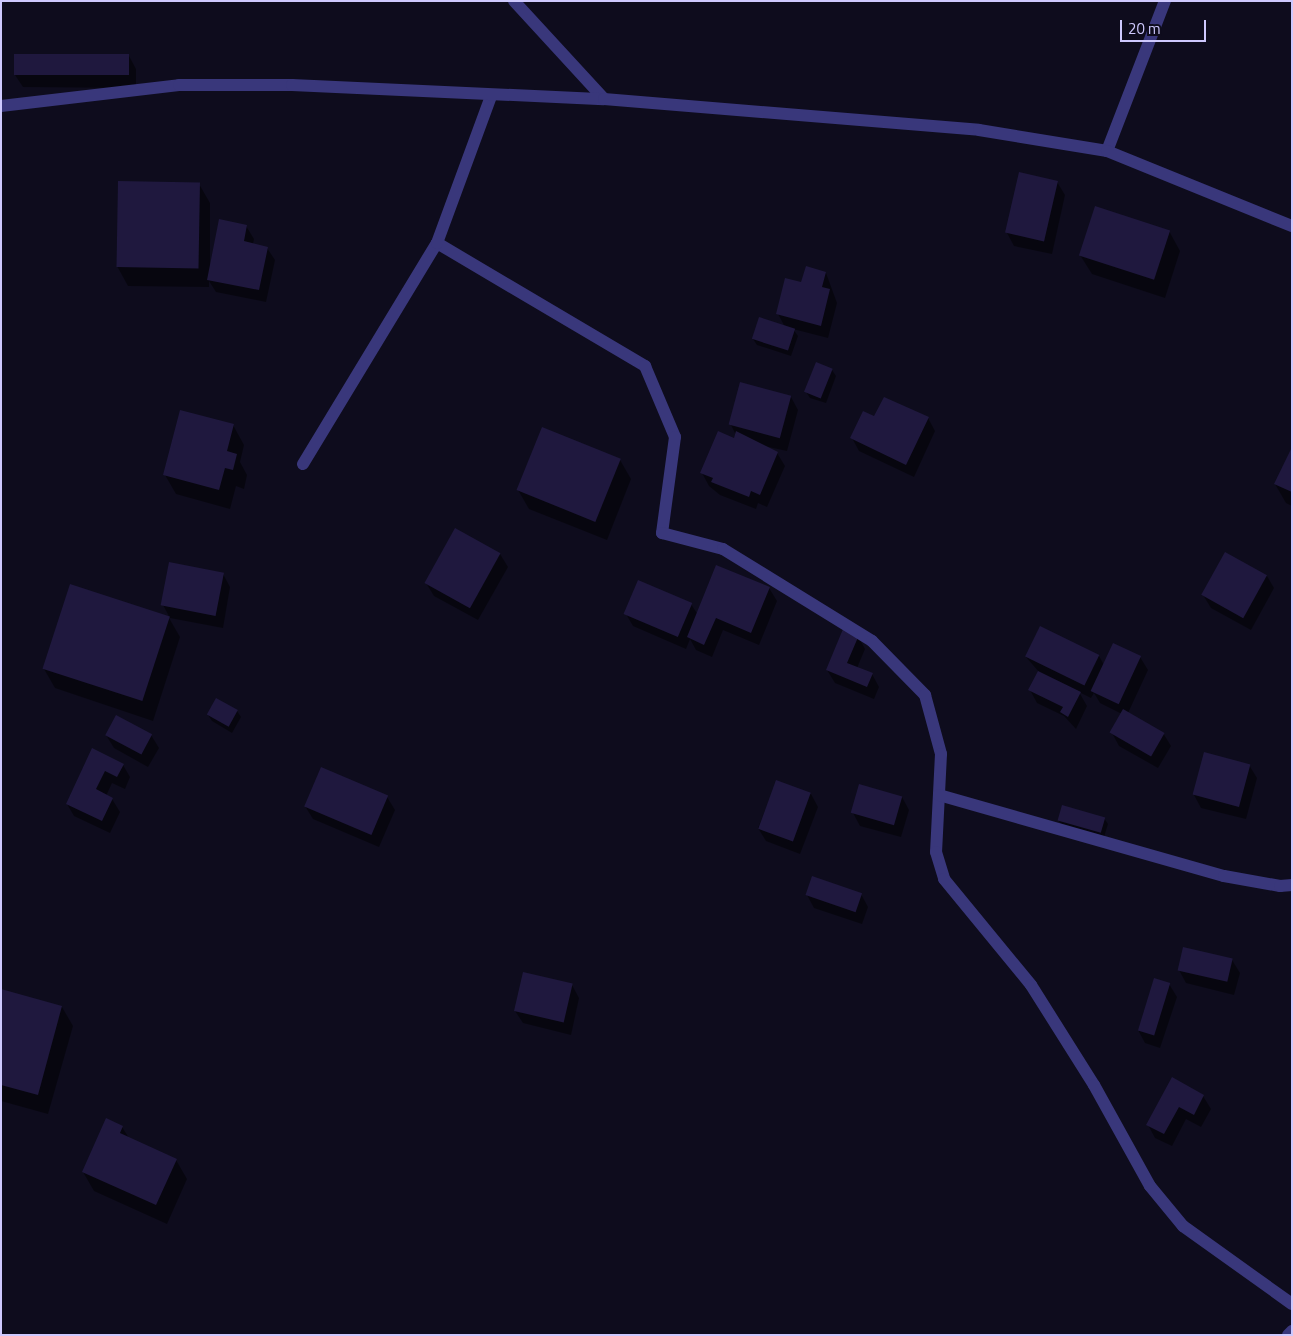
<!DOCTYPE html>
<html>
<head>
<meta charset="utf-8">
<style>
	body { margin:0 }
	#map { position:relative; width:1293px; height:1336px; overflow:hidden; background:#0e0c1d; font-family:"Titillium Web",sans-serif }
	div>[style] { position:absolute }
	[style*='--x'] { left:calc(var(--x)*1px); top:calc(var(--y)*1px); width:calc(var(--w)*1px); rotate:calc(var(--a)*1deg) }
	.shadow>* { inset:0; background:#0007 }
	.building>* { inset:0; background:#1f183e; transform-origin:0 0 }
	.minor>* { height:12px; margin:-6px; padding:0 6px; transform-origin:6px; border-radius:6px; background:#39377b }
	.tertiary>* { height:12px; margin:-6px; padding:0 6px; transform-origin:6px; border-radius:6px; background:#39377b }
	span { translate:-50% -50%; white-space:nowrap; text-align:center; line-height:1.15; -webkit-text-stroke:4px #0e0c1d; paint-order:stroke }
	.frame { position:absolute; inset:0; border:2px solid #cec9fe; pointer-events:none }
	.scale { position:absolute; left:1120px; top:20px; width:86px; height:22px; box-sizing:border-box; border:2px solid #cec9fe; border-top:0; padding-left:6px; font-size:15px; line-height:18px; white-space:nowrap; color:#cec9fe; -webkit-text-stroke:4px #0e0c1d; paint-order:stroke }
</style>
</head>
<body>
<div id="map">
	<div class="shadow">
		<i style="clip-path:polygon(129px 56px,136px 69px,136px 88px,23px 87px,15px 75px)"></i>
		<i style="clip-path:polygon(1057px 182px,1065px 195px,1052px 254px,1014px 246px,1007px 233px)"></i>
		<i style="clip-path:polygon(199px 184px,210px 203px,210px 267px,246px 226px,254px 239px,253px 244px,267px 248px,275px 260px,266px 302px,216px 292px,209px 281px,209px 287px,128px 286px,117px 266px)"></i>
		<i style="clip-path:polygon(1169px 231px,1180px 251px,1165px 298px,1092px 274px,1080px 255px)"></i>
		<i style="clip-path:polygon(826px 273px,837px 303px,828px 338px,793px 329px,798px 336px,791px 356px,757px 345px,753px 339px,785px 327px,778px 314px,802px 284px)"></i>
		<i style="clip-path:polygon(832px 370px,836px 376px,826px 403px,810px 398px,806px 392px)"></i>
		<i style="clip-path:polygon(791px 397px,798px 410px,787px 451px,764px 446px,777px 453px,785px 466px,767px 507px,758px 503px,756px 509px,720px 495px,709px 486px,702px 473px,734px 440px,736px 435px,731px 425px)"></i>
		<i style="clip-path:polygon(875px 418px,928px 418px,935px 431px,914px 477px,859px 451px,852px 438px)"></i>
		<i style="clip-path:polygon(233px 425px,244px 445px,240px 462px,247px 475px,244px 489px,236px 486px,230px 509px,176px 494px,165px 475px)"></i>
		<i style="clip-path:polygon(1292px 450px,1292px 506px,1286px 503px,1275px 484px)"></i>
		<i style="clip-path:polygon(620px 460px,631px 479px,607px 540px,529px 509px,518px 490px)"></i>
		<i style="clip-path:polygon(500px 554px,508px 567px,478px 620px,434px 596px,426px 583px)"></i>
		<i style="clip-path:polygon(223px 574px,230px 587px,223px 628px,170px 618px,163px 605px)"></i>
		<i style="clip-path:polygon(1267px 576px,1274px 588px,1251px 630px,1211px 608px,1203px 595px)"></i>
		<i style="clip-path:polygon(769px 588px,777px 601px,759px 645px,723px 630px,712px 657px,696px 650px,690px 639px,686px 649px,633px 626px,626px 614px,691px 604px,698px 615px)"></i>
		<i style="clip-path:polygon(169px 618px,180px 637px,153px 721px,55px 688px,44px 669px)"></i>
		<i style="clip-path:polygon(858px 636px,865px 649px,857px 668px,872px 674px,879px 687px,874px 699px,835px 683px,827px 670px)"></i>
		<i style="clip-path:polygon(1099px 656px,1104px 665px,1140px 657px,1148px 670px,1128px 713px,1163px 733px,1171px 746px,1158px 768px,1119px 746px,1112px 733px,1122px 714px,1100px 703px,1094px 693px,1091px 698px,1079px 692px,1087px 706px,1076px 729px,1064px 716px,1037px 703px,1030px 690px,1039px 672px,1026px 657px)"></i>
		<i style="clip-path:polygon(237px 711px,241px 717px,232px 733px,212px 721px,208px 715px)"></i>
		<i style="clip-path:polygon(117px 717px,151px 735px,159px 748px,148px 767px,114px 748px,106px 735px)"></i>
		<i style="clip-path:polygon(93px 750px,123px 765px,130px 777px,125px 789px,112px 783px,106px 796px,112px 799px,120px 812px,110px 833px,74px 816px,67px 804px)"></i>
		<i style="clip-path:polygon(1249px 765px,1257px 778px,1246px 819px,1201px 808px,1194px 795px)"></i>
		<i style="clip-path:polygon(777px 781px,811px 794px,818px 807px,800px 854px,766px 841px,758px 828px)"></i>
		<i style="clip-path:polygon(387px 797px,395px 810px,379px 847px,313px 819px,305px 806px)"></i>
		<i style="clip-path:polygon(902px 797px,909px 810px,901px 837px,860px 826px,853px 813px)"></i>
		<i style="clip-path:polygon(1104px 818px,1108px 824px,1104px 837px,1063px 827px,1059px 821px)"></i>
		<i style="clip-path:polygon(861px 894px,868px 907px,862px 924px,814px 908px,807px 895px)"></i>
		<i style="clip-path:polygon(1232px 960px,1240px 973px,1234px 995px,1186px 983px,1179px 970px)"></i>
		<i style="clip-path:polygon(1169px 984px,1177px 997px,1160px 1048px,1145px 1043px,1138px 1030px)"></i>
		<i style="clip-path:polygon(572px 985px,579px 998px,571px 1035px,523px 1023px,515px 1011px)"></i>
		<i style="clip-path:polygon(1px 990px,62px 1007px,73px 1026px,48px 1114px,1px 1101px)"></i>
		<i style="clip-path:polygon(1172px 1079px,1203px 1096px,1211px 1109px,1201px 1127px,1186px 1119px,1172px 1146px,1155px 1138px,1148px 1125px)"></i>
		<i style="clip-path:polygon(122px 1127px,129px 1138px,176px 1160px,187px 1179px,167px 1224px,94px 1191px,83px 1172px)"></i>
	</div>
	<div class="building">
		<i style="left:14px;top:54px;width:115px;height:21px"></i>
		<i style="left:1019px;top:172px;width:40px;height:62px;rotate:13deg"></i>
		<i style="left:118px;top:181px;width:82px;height:86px;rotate:1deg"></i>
		<i style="left:1095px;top:206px;width:79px;height:52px;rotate:18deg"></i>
		<i style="clip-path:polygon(219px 219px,247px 225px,244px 241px,268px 247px,259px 290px,207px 280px)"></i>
		<i style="clip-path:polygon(806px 266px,826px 272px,822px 287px,830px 289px,821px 326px,776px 314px,785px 278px,801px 282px)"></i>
		<i style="left:759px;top:317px;width:38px;height:23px;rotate:18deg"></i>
		<i style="left:816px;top:362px;width:18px;height:32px;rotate:22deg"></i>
		<i style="left:740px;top:382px;width:53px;height:44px;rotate:15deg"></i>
		<i style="clip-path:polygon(884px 397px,929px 417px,906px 465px,850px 438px,863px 411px,874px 416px)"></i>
		<i style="clip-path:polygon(180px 410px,234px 424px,227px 451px,237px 454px,233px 470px,225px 468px,219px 490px,163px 475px)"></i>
		<i style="left:542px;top:427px;width:85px;height:68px;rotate:22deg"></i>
		<i style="clip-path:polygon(718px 431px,734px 438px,736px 431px,778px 452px,760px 495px,751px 491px,749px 497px,711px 482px,713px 478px,700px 473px)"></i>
		<i style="clip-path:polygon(1292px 447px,1292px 492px,1274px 484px)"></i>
		<i style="left:455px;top:528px;width:52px;height:63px;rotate:29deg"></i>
		<i style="left:1225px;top:552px;width:48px;height:49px;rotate:29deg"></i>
		<i style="left:169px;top:562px;width:56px;height:44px;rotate:11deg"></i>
		<i style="clip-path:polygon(716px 565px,770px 587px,751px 633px,716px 618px,704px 645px,687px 637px)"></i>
		<i style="left:638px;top:580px;width:59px;height:37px;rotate:23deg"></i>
		<i style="left:70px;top:584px;width:105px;height:89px;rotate:18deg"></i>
		<i style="left:1040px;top:626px;width:66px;height:34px;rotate:26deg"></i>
		<i style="clip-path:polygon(843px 629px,859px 635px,847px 663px,873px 673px,867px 687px,826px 670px)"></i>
		<i style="left:1113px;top:643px;width:31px;height:53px;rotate:25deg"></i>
		<i style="clip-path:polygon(1038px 671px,1081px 692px,1068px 717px,1060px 712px,1063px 707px,1028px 690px)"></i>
		<i style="left:216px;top:698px;width:25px;height:19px;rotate:29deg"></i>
		<i style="left:1123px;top:709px;width:48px;height:27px;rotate:30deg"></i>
		<i style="left:116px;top:715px;width:41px;height:23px;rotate:28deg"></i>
		<i style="clip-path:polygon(92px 748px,124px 764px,117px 777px,105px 771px,96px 789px,113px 798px,102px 821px,66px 804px)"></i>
		<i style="left:1204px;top:752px;width:48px;height:44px;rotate:15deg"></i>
		<i style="left:321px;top:767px;width:73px;height:43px;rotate:23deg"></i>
		<i style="left:776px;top:780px;width:37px;height:52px;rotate:20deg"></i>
		<i style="left:859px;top:784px;width:45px;height:30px;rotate:16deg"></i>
		<i style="left:1062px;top:805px;width:45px;height:16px;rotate:16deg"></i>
		<i style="left:812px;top:876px;width:53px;height:20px;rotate:19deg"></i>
		<i style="left:1183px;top:947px;width:51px;height:24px;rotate:13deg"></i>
		<i style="left:523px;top:972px;width:51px;height:40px;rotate:13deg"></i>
		<i style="left:1154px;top:978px;width:17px;height:55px;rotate:17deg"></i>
		<i style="clip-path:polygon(1px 989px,62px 1006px,38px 1095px,1px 1085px)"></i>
		<i style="clip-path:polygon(1172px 1077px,1204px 1095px,1194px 1115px,1179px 1107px,1164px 1134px,1146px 1125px)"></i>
		<i style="clip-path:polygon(106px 1118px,123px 1126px,120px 1133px,177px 1159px,156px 1205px,82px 1172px)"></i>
	</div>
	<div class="minor">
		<i style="--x:514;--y:1;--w:133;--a:47.4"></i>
		<i style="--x:1107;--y:151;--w:161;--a:-68.9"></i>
		<i style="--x:437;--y:243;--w:242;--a:30.6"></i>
		<i style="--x:645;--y:366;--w:77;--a:67.1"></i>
		<i style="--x:675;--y:437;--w:97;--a:97.7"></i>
		<i style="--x:662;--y:533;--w:63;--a:14.7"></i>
		<i style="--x:723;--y:549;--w:175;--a:31.7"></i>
		<i style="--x:872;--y:641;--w:76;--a:45.5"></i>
		<i style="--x:925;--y:695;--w:61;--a:74.8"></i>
		<i style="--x:941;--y:754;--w:98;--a:92.9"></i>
		<i style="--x:936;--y:852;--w:28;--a:73"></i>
		<i style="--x:944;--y:879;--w:137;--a:50.6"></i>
		<i style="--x:1031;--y:985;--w:118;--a:57.8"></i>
		<i style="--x:1094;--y:1085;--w:115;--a:61"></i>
		<i style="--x:1150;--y:1186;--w:52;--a:50.5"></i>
		<i style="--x:1183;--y:1226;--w:134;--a:35.6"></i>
		<i style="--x:303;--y:464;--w:258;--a:-58.8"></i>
		<i style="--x:437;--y:243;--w:157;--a:-69.8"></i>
		<i style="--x:939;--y:795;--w:296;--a:15.9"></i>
		<i style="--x:1224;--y:876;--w:57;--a:10.1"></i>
		<i style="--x:1280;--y:886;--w:12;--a:-5"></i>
		<i style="--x:1288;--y:1335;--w:6;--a:-45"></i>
	</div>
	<div class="tertiary">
		<i style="--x:1;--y:106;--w:179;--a:-6.7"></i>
		<i style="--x:179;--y:85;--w:113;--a:0"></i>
		<i style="--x:292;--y:85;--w:312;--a:2.6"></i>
		<i style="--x:604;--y:99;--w:376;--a:4.7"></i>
		<i style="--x:979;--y:130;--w:130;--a:9.3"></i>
		<i style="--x:1107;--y:151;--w:200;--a:22.1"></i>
	</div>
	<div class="frame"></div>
	<div class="scale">20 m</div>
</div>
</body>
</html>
